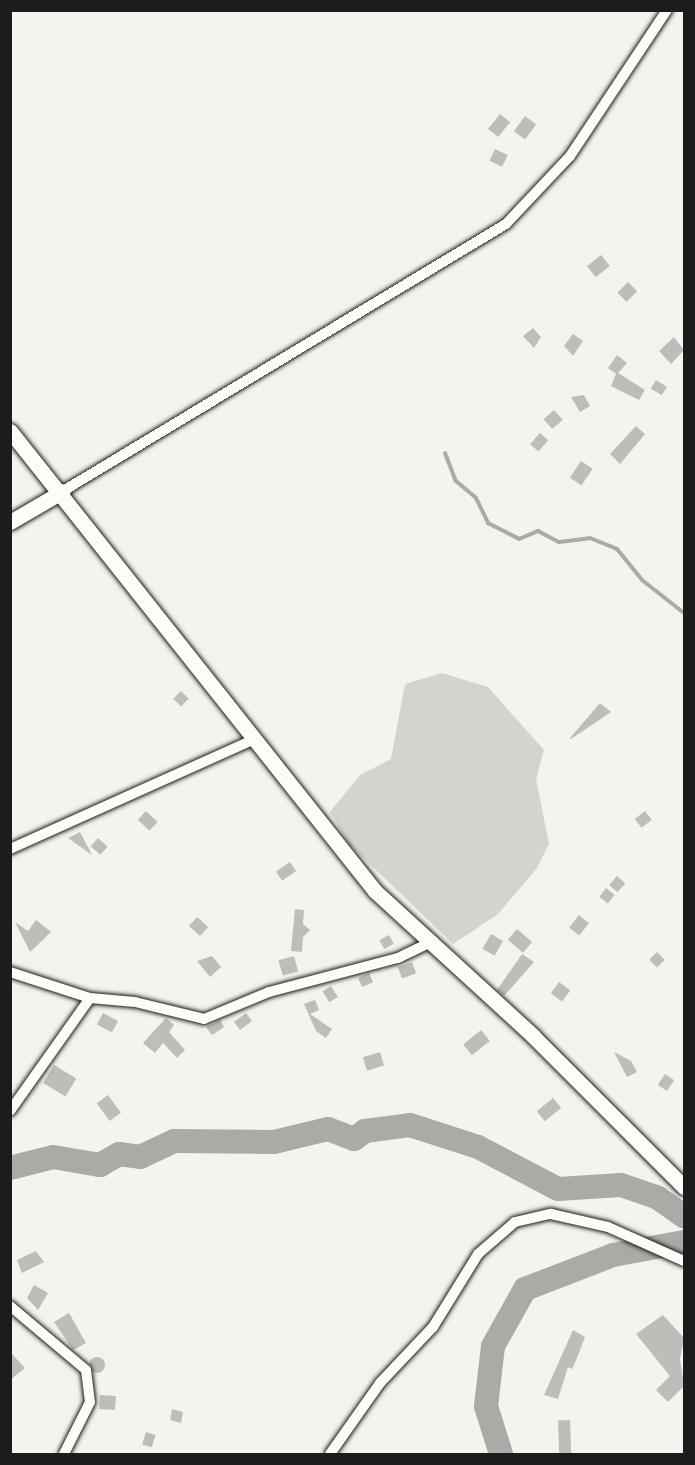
<!DOCTYPE html>
<html>
<head>
<meta charset="utf-8">
<style>
	body { margin:0 }
	#map { position:relative; width:695px; height:1465px; overflow:hidden; background:#f4f3ee; font-family:Mynerve,sans-serif }
	div>[style] { position:absolute }
	[style*='--x'] { left:calc(var(--x)*1px); top:calc(var(--y)*1px); width:calc(var(--w)*1px); rotate:calc(var(--a)*1deg) }
	.green>* { inset:0; background:#d4d3cf }
	.stream>* { height:4px; margin:-2px; padding:0 2px; transform-origin:2px; border-radius:2px; background:#abaaa6 }
	.river>* { height:24px; margin:-12px; padding:0 12px; transform-origin:12px; border-radius:12px; background:#abaaa6 }
	.building>* { inset:0; background:#bebdba; transform-origin:0 0 }
	.round { border-radius:50% }
	.roads { filter:drop-shadow(0 0 2px #1c1c1c) drop-shadow(0 0 2px #1c1c1c) }
	.street>* { height:10px; margin:-5px; padding:0 5px; transform-origin:5px; border-radius:5px; background:#fdfcf7 }
	.secondary>* { height:15px; margin:-7.5px; padding:0 7.5px; transform-origin:7.5px; border-radius:7.5px; background:#fdfcf7 }
	span { translate:-50% -50%; white-space:nowrap; text-align:center; line-height:1.15; -webkit-text-stroke:4.5px #fdfcf7; paint-order:stroke }
	.frame { position:absolute; inset:0; border:12px solid #1c1c1c; pointer-events:none }
</style>
</head>
<body>
<div id="map">
	<div class="green">
		<i style="clip-path:polygon(442px 673px,488px 687px,544px 750px,536px 779px,549px 844px,537px 868px,498px 914px,453px 944px,348px 843px,330px 812px,360px 775px,391px 759px,405px 684px)"></i>
	</div>
	<div class="stream">
		<i style="--x:445;--y:453;--w:30;--a:69"></i>
		<i style="--x:456;--y:481;--w:26;--a:40"></i>
		<i style="--x:476;--y:498;--w:28;--a:64"></i>
		<i style="--x:488;--y:523;--w:35;--a:27"></i>
		<i style="--x:519;--y:539;--w:21;--a:-23"></i>
		<i style="--x:538;--y:531;--w:24;--a:28"></i>
		<i style="--x:559;--y:542;--w:31;--a:-7"></i>
		<i style="--x:590;--y:538;--w:29;--a:22"></i>
		<i style="--x:617;--y:549;--w:40;--a:51"></i>
		<i style="--x:642;--y:580;--w:53;--a:38.2"></i>
	</div>
	<div class="river">
		<i style="--x:10;--y:1168;--w:44;--a:-14.3"></i>
		<i style="--x:53;--y:1157;--w:48;--a:9.7"></i>
		<i style="--x:100;--y:1165;--w:22;--a:-30"></i>
		<i style="--x:119;--y:1154;--w:21;--a:8"></i>
		<i style="--x:140;--y:1157;--w:38;--a:-25"></i>
		<i style="--x:174;--y:1141;--w:100;--a:0.6"></i>
		<i style="--x:274;--y:1142;--w:56;--a:-13.5"></i>
		<i style="--x:328;--y:1129;--w:28;--a:21"></i>
		<i style="--x:354;--y:1139;--w:14;--a:-36"></i>
		<i style="--x:365;--y:1131;--w:45;--a:-7.6"></i>
		<i style="--x:410;--y:1125;--w:71;--a:17.9"></i>
		<i style="--x:478;--y:1147;--w:90;--a:27.7"></i>
		<i style="--x:558;--y:1189;--w:63;--a:-3.6"></i>
		<i style="--x:621;--y:1185;--w:39;--a:19"></i>
		<i style="--x:658;--y:1198;--w:32;--a:35"></i>
		<i style="--x:501;--y:1454;--w:50;--a:-107.4"></i>
		<i style="--x:486;--y:1406;--w:60;--a:-83.3"></i>
		<i style="--x:493;--y:1346;--w:65;--a:-60.7"></i>
		<i style="--x:525;--y:1289;--w:94;--a:-21.1"></i>
		<i style="--x:613;--y:1255;--w:72;--a:-10.4"></i>
	</div>
	<div class="building">
		<i style="left:500px;top:114px;width:13px;height:19px;rotate:39deg"></i>
		<i style="left:525px;top:116px;width:14px;height:19px;rotate:36deg"></i>
		<i style="left:495px;top:149px;width:14px;height:13px;rotate:25deg"></i>
		<i style="left:601px;top:255px;width:14px;height:18px;rotate:51deg"></i>
		<i style="left:628px;top:282px;width:13px;height:15px;rotate:45deg"></i>
		<i style="clip-path:polygon(533px 328px,541px 337px,534px 348px,523px 336px)"></i>
		<i style="clip-path:polygon(573px 334px,583px 341px,573px 356px,564px 346px)"></i>
		<i style="clip-path:polygon(674px 337px,684px 350px,671px 364px,659px 351px)"></i>
		<i style="clip-path:polygon(617px 355px,627px 363px,618px 373px,645px 390px,639px 400px,611px 386px,616px 374px,608px 368px)"></i>
		<i style="left:656px;top:380px;width:13px;height:10px;rotate:32deg"></i>
		<i style="clip-path:polygon(584px 395px,590px 406px,580px 412px,571px 397px)"></i>
		<i style="left:554px;top:410px;width:13px;height:14px;rotate:48deg"></i>
		<i style="clip-path:polygon(636px 426px,645px 434px,620px 464px,610px 454px)"></i>
		<i style="left:540px;top:433px;width:11px;height:15px;rotate:41deg"></i>
		<i style="left:581px;top:461px;width:14px;height:20px;rotate:34deg"></i>
		<i style="left:181px;top:691px;width:11px;height:11px;rotate:45deg"></i>
		<i style="clip-path:polygon(600px 703px,611px 712px,571px 739px,570px 738px)"></i>
		<i style="left:146px;top:811px;width:16px;height:12px;rotate:43deg"></i>
		<i style="left:645px;top:811px;width:11px;height:13px;rotate:52deg"></i>
		<i style="clip-path:polygon(80px 832px,92px 855px,68px 838px)"></i>
		<i style="left:98px;top:838px;width:13px;height:11px;rotate:42deg"></i>
		<i style="left:290px;top:862px;width:11px;height:17px;rotate:56deg"></i>
		<i style="left:617px;top:876px;width:11px;height:12px;rotate:41deg"></i>
		<i style="left:606px;top:888px;width:11px;height:11px;rotate:38deg"></i>
		<i style="clip-path:polygon(295px 909px,304px 910px,303px 924px,310px 930px,303px 937px,302px 952px,291px 951px)"></i>
		<i style="left:579px;top:915px;width:13px;height:16px;rotate:39deg"></i>
		<i style="left:197px;top:917px;width:15px;height:12px;rotate:42deg"></i>
		<i style="clip-path:polygon(36px 920px,51px 932px,30px 952px,15px 922px,28px 931px)"></i>
		<i style="left:517px;top:929px;width:20px;height:14px;rotate:41deg"></i>
		<i style="left:491px;top:934px;width:14px;height:17px;rotate:30deg"></i>
		<i style="left:389px;top:935px;width:10px;height:11px;rotate:61deg"></i>
		<i style="left:657px;top:952px;width:11px;height:11px;rotate:45deg"></i>
		<i style="clip-path:polygon(522px 954px,534px 962px,504px 996px,497px 990px)"></i>
		<i style="clip-path:polygon(212px 956px,221px 967px,210px 977px,197px 961px)"></i>
		<i style="left:294px;top:956px;width:16px;height:16px;rotate:75deg"></i>
		<i style="left:412px;top:962px;width:12px;height:15px;rotate:70deg"></i>
		<i style="left:369px;top:973px;width:10px;height:12px;rotate:66deg"></i>
		<i style="left:559px;top:982px;width:14px;height:14px;rotate:36deg"></i>
		<i style="left:331px;top:986px;width:13px;height:10px;rotate:58deg"></i>
		<i style="clip-path:polygon(315px 1000px,319px 1010px,310px 1014px,332px 1029px,326px 1038px,316px 1031px,304px 1004px)"></i>
		<i style="left:103px;top:1013px;width:17px;height:13px;rotate:28deg"></i>
		<i style="left:246px;top:1013px;width:10px;height:15px;rotate:53deg"></i>
		<i style="clip-path:polygon(166px 1018px,174px 1025px,169px 1032px,185px 1050px,177px 1058px,163px 1043px,155px 1053px,143px 1043px)"></i>
		<i style="clip-path:polygon(220px 1020px,224px 1027px,212px 1035px,206px 1027px)"></i>
		<i style="left:481px;top:1030px;width:14px;height:23px;rotate:51deg"></i>
		<i style="left:380px;top:1052px;width:14px;height:18px;rotate:73deg"></i>
		<i style="clip-path:polygon(614px 1052px,631px 1061px,637px 1072px,627px 1077px)"></i>
		<i style="left:54px;top:1065px;width:26px;height:21px;rotate:31deg"></i>
		<i style="left:665px;top:1074px;width:11px;height:13px;rotate:34deg"></i>
		<i style="left:108px;top:1095px;width:22px;height:14px;rotate:54deg"></i>
		<i style="left:553px;top:1098px;width:13px;height:21px;rotate:51deg"></i>
		<i style="clip-path:polygon(36px 1251px,44px 1262px,22px 1273px,17px 1260px)"></i>
		<i style="clip-path:polygon(34px 1285px,48px 1293px,38px 1310px,27px 1298px)"></i>
		<i style="clip-path:polygon(69px 1313px,86px 1343px,73px 1350px,54px 1322px)"></i>
		<i style="clip-path:polygon(663px 1315px,684px 1338px,680px 1359px,684px 1386px,668px 1402px,656px 1390px,670px 1376px,636px 1334px)"></i>
		<i style="clip-path:polygon(573px 1330px,585px 1337px,577px 1358px,572px 1369px,568px 1367px,558px 1399px,544px 1395px)"></i>
		<i style="clip-path:polygon(10px 1352px,25px 1368px,10px 1380px)"></i>
		<i class="round" style="left:89px;top:1357px;width:16px;height:16px"></i>
		<i style="left:100px;top:1395px;width:16px;height:14px;rotate:4deg"></i>
		<i style="clip-path:polygon(172px 1409px,183px 1412px,181px 1423px,170px 1420px)"></i>
		<i style="left:570px;top:1420px;width:35px;height:12px;rotate:88deg"></i>
		<i style="left:146px;top:1432px;width:10px;height:13px;rotate:17deg"></i>
	</div>
	<div class="roads">
		<div class="street">
			<i style="--x:63;--y:491;--w:517;--a:-31.08"></i>
			<i style="--x:506;--y:224;--w:93;--a:-46.7"></i>
			<i style="--x:570;--y:156;--w:175;--a:-56.4"></i>
			<i style="--x:10;--y:849;--w:266;--a:-24.2"></i>
			<i style="--x:10;--y:972;--w:84;--a:18"></i>
			<i style="--x:90;--y:998;--w:45;--a:5.1"></i>
			<i style="--x:135;--y:1002;--w:71;--a:13.8"></i>
			<i style="--x:204;--y:1019;--w:70;--a:-22.6"></i>
			<i style="--x:269;--y:992;--w:133;--a:-14.8"></i>
			<i style="--x:398;--y:958;--w:39;--a:-26"></i>
			<i style="--x:10;--y:1111;--w:138;--a:-54.7"></i>
			<i style="--x:10;--y:1306;--w:99;--a:40.1"></i>
			<i style="--x:86;--y:1370;--w:32;--a:83"></i>
			<i style="--x:90;--y:1402;--w:58;--a:116.6"></i>
			<i style="--x:330;--y:1454;--w:87;--a:-54.8"></i>
			<i style="--x:380;--y:1383;--w:77;--a:-46.6"></i>
			<i style="--x:433;--y:1327;--w:86;--a:-58.3"></i>
			<i style="--x:478;--y:1254;--w:49;--a:-40.9"></i>
			<i style="--x:515;--y:1222;--w:37;--a:-13"></i>
			<i style="--x:551;--y:1214;--w:58;--a:12.8"></i>
			<i style="--x:608;--y:1227;--w:83;--a:24.1"></i>
		</div>
		<div class="secondary">
			<i style="--x:10;--y:431;--w:587;--a:51.57"></i>
			<i style="--x:375;--y:891;--w:214;--a:42.5"></i>
			<i style="--x:533;--y:1036;--w:214;--a:45"></i>
			<i style="--x:10;--y:522;--w:61;--a:-30.3"></i>
		</div>
	</div>
	<div class="frame"></div>
</div>
</body>
</html>
